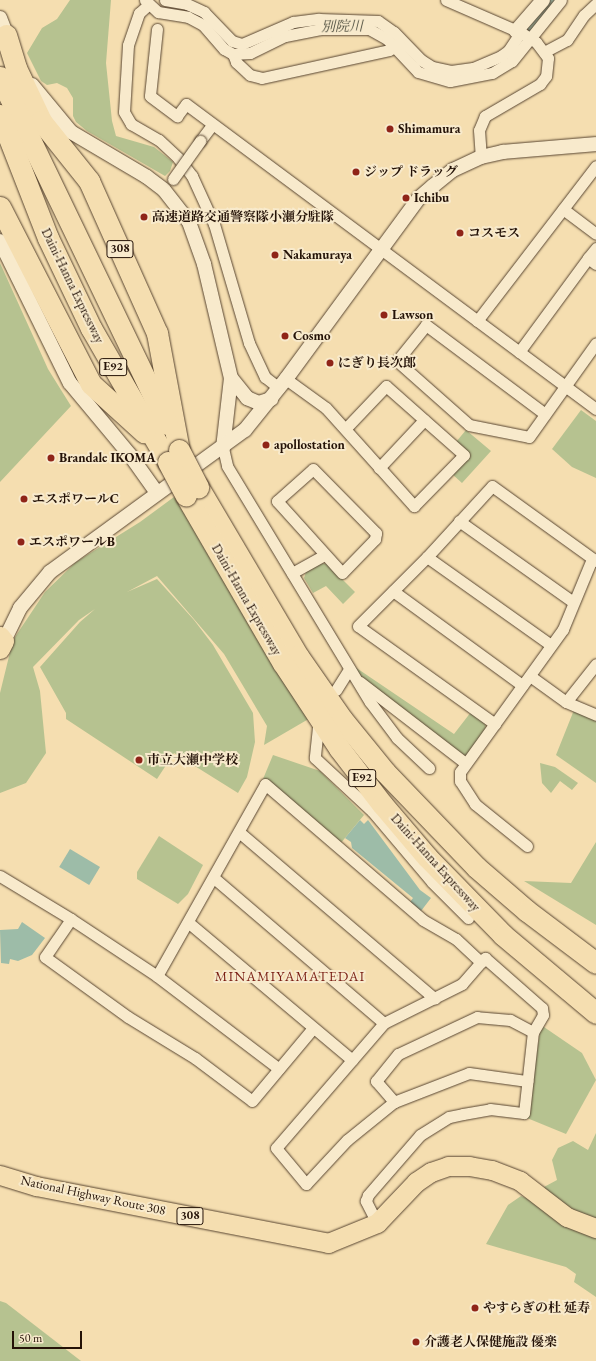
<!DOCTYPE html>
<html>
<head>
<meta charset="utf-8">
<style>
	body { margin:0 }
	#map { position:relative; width:596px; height:1361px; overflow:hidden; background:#f5deb0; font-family:"EB Garamond","Noto Serif JP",serif }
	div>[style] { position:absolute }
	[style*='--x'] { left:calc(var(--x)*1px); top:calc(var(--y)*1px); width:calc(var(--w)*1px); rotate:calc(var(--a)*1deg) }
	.green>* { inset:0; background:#b6c290 }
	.water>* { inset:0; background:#9dbca8; transform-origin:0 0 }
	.river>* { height:17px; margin:-8.5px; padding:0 8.5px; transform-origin:8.5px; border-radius:8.5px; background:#9dbca8 }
	.roads { filter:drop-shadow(0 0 1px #584531) drop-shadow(0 0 1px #584531) }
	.minor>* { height:11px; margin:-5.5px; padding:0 5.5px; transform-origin:5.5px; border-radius:5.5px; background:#f8eacc }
	.tertiary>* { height:14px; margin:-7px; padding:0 7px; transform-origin:7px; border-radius:7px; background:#f8eacc }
	.trunk>* { height:19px; margin:-9.5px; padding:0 9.5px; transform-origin:9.5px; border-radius:9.5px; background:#f5deb0 }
	.motorway>* { height:21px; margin:-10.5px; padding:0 10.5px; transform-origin:10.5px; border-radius:10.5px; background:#f5deb0 }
	.bridges { filter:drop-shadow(0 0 1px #584531) drop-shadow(0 0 1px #584531) }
	.minor-bridge>* { height:11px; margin:-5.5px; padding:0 5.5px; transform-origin:5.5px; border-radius:5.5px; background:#f8eacc }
	.motorway-bridge>* { height:21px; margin:-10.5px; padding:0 10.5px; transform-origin:10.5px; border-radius:10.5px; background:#f5deb0 }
	.dots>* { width:11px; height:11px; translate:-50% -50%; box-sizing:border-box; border:2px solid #f8eacc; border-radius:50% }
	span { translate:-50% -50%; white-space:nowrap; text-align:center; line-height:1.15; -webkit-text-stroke:4px #f8eacc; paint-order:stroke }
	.shield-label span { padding:1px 3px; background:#f8eacc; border:1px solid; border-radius:3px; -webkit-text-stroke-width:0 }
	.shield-label { font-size:12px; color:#241207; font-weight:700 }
	.poi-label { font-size:13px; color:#241207; font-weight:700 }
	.left { translate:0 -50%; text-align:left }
	.street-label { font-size:13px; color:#241207 }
	.water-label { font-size:14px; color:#4e4e3f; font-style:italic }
	.neighbourhood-label { font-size:14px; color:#7a1f14; letter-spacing:1px }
	.scale { position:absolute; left:12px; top:1331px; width:70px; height:18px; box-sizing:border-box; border:2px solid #241207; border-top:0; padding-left:5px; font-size:12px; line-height:14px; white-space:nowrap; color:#241207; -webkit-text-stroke:3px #f8eacc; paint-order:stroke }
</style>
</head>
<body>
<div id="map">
	<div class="green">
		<i style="clip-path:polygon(70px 0,111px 0,106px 63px,112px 121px,116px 136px,154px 147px,173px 162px,170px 171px,165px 176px,87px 131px,76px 122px,73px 116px,73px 98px,67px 88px,57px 83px,47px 85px,41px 81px,27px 53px,42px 28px,57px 19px)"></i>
		<i style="clip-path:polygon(0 263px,48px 369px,71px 406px,0 482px)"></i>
		<i style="clip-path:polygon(581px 410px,596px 421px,596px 478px,572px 467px,552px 449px)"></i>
		<i style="clip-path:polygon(466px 430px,491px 451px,462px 483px,452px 474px,469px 455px,456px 442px)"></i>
		<i style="clip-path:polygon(174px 497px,312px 717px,264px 745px,267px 726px,224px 654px,157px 576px,127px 592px,157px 579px,194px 620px,213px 645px,253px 713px,255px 742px,247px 777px,238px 793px,174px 753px,157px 779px,66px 719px,66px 713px,40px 667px,80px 622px,95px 609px,79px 620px,33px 667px,40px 691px,46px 753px,26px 783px,0 793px,0 693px,13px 640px,45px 592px,76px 562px,140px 522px)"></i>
		<i style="clip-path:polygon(320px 563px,327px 564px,355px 592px,343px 604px,326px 586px,313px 593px,304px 578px,306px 572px)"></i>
		<i style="clip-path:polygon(355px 667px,454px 734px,471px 712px,485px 723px,486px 729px,468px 755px,463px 756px,360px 676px)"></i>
		<i style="clip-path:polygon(574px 710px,596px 720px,596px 783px,556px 755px)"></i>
		<i style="clip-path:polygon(273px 755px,320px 771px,364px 815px,340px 844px,263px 779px)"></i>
		<i style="clip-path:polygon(540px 763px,555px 767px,578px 783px,572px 790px,560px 781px,551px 793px,542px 783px)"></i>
		<i style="clip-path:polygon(159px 836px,203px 865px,188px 894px,178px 904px,137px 879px,137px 872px)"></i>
		<i style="clip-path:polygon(596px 842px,596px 925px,524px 881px,571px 883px)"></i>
		<i style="clip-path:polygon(541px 1025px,582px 1053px,596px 1080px,566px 1134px,527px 1118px)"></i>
		<i style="clip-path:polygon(596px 1133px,596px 1297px,574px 1282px,576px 1274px,566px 1267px,486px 1244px,508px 1205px,521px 1196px,533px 1201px,548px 1194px,544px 1187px,557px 1180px,552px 1160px,558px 1148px,573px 1141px,588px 1150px)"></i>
		<i style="clip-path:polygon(0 1301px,6px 1303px,81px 1361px,0 1361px)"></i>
	</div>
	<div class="water">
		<i style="clip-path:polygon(360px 820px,364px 824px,368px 820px,420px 890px,431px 898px,421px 911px,410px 902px,413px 898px,352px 848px,351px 842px,345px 838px)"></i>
		<i style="left:70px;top:849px;width:35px;height:21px;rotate:31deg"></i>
		<i style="clip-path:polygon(22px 922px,45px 938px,32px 955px,18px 961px,10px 959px,9px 964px,1px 963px,0 930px,18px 929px)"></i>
	</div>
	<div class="river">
		<i style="--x:269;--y:39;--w:20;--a:-27"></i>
		<i style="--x:287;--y:30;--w:39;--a:-7"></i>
		<i style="--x:523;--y:39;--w:50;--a:-50.6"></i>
	</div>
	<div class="roads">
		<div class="minor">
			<i style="--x:145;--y:0;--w:18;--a:43"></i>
			<i style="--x:158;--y:12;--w:30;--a:9"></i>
			<i style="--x:188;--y:17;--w:17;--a:28"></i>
			<i style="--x:203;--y:25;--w:32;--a:49"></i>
			<i style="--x:224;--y:49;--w:10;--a:29"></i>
			<i style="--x:233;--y:54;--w:17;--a:-3"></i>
			<i style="--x:250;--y:53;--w:39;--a:-26"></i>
			<i style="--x:285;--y:36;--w:36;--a:-11"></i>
			<i style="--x:320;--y:29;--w:49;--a:0"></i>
			<i style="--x:369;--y:29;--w:21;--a:29"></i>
			<i style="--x:387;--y:39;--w:45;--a:46.8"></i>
			<i style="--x:418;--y:72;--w:33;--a:16"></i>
			<i style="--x:450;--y:81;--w:43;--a:-10.8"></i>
			<i style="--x:492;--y:73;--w:23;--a:-31"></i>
			<i style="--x:512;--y:61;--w:78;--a:-51.2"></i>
			<i style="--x:165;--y:0;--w:22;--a:10"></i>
			<i style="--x:187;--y:4;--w:19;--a:25"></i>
			<i style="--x:204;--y:12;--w:40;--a:46"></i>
			<i style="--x:232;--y:41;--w:10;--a:17"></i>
			<i style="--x:242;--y:44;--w:56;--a:-23.3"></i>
			<i style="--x:293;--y:22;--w:26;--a:-7"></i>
			<i style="--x:319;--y:19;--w:59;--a:1.9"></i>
			<i style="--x:378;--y:21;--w:19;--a:35"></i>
			<i style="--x:394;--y:32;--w:39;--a:46"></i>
			<i style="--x:421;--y:60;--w:13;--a:32"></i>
			<i style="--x:432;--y:67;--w:19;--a:12"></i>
			<i style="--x:451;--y:71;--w:22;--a:-8"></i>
			<i style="--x:473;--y:68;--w:30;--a:-23"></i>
			<i style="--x:501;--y:56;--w:9;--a:-36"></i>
			<i style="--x:508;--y:51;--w:23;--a:-56"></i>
			<i style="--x:446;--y:0;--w:83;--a:23.5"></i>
			<i style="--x:522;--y:33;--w:17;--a:33"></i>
			<i style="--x:536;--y:42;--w:20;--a:53"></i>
			<i style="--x:548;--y:58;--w:18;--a:96"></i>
			<i style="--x:546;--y:76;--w:10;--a:127"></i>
			<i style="--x:540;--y:84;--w:64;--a:149.8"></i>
			<i style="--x:485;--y:116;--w:15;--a:113"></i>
			<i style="--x:479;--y:130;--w:27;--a:86"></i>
			<i style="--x:148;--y:5;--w:12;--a:138"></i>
			<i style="--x:139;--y:13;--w:34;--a:109"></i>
			<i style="--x:128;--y:45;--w:67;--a:93.4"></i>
			<i style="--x:124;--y:112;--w:14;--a:60"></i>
			<i style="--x:131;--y:124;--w:32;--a:30"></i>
			<i style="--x:159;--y:140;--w:26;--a:43"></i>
			<i style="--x:178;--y:158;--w:23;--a:52"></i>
			<i style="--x:192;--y:176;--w:53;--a:65.4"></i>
			<i style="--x:214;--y:224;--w:124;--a:73.6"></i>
			<i style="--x:249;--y:343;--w:38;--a:65"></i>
			<i style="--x:265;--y:377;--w:18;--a:38"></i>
			<i style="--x:157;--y:29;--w:67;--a:96"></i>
			<i style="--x:150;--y:96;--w:34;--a:37"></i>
			<i style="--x:177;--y:116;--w:15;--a:-53"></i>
			<i style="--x:186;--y:104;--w:511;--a:36.65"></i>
			<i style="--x:544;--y:52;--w:26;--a:-28"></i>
			<i style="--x:567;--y:40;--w:30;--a:-56"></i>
			<i style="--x:584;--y:15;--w:16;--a:-43"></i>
			<i style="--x:233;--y:54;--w:9;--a:69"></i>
			<i style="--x:236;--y:62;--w:19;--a:43"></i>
			<i style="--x:250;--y:75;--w:12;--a:14"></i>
			<i style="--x:262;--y:78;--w:130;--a:-12.4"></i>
			<i style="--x:389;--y:50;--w:12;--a:-31"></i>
			<i style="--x:200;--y:141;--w:20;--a:-53"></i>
			<i style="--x:563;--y:209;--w:41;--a:37.1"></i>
			<i style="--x:588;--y:258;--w:13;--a:-51"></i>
			<i style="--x:477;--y:321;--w:195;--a:-52.5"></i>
			<i style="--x:519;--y:352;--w:117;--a:-53.7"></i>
			<i style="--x:588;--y:258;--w:10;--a:37"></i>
			<i style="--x:286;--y:379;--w:49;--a:35.9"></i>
			<i style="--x:326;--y:408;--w:132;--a:48.1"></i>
			<i style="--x:414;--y:506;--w:71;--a:-45.6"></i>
			<i style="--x:464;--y:455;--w:104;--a:-138.5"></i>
			<i style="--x:386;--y:386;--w:59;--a:133.6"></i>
			<i style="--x:545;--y:414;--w:149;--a:-143.2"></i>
			<i style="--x:426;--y:325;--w:46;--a:128.9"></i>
			<i style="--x:397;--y:361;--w:96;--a:41.6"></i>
			<i style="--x:469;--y:425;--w:61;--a:11.3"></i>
			<i style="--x:529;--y:437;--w:115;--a:-54.5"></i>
			<i style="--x:223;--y:448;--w:18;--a:77"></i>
			<i style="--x:227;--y:466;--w:276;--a:58.8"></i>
			<i style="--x:370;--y:702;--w:45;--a:53.1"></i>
			<i style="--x:397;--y:738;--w:44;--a:43.2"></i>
			<i style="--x:379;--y:468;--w:66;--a:-46.8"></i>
			<i style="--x:313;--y:469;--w:90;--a:45.5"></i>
			<i style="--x:376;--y:533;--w:6;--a:99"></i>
			<i style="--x:375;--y:539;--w:47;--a:134.1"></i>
			<i style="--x:342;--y:573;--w:97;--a:-132.1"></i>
			<i style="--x:277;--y:501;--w:48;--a:-41.6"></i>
			<i style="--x:459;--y:521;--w:140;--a:35.4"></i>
			<i style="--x:427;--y:557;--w:152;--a:35.4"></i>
			<i style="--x:292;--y:573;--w:37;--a:-29"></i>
			<i style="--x:393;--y:591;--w:160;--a:36.1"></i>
			<i style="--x:530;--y:676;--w:44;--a:35.8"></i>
			<i style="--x:566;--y:702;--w:33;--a:23"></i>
			<i style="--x:360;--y:682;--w:133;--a:37.6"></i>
			<i style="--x:336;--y:690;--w:25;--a:-58"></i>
			<i style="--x:566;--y:702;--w:48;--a:-51.7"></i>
			<i style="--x:495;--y:724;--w:168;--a:-144.4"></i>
			<i style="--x:358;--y:626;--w:98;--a:-45"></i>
			<i style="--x:427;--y:557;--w:96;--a:-47.5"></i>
			<i style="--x:492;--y:486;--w:128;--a:35.8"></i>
			<i style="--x:318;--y:727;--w:31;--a:96"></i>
			<i style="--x:315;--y:758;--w:78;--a:42.9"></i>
			<i style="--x:372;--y:811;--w:93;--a:49.8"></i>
			<i style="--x:432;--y:882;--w:51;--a:45"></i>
			<i style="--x:239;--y:832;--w:257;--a:40.4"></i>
			<i style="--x:527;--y:846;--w:67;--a:-141.1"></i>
			<i style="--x:475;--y:804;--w:27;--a:-123"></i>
			<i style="--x:460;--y:781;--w:9;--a:-90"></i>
			<i style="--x:460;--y:772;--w:176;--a:-54.2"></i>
			<i style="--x:563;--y:629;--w:76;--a:-67.5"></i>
			<i style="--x:0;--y:876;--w:83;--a:31.2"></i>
			<i style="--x:71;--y:919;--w:103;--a:33.5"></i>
			<i style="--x:157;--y:976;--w:153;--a:37.3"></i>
			<i style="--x:214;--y:878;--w:223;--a:40.5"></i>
			<i style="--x:71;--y:919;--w:46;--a:124.4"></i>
			<i style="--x:45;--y:957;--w:102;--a:35.9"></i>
			<i style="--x:128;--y:1017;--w:79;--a:31.5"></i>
			<i style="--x:195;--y:1058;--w:71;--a:37"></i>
			<i style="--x:252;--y:1101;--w:95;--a:-50.1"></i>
			<i style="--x:189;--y:923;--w:213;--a:40"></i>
			<i style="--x:481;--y:962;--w:6;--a:-45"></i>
			<i style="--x:485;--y:958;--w:76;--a:41.3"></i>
			<i style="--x:542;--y:1008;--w:7;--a:82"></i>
			<i style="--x:543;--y:1015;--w:20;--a:120"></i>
			<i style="--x:157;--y:976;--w:220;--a:-60.6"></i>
			<i style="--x:265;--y:784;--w:208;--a:40.7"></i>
			<i style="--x:423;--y:920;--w:38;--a:30"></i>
			<i style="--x:456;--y:939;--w:34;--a:43"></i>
			<i style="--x:481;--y:962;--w:29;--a:131"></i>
			<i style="--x:462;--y:984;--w:87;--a:153.4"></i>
			<i style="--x:384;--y:1023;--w:165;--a:130.8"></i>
			<i style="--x:276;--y:1148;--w:47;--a:50.2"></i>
			<i style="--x:306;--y:1184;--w:60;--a:-47"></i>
			<i style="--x:347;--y:1140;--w:60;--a:-39"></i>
			<i style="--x:394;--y:1102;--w:80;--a:-21.1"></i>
			<i style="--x:469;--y:1073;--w:59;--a:7.9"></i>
			<i style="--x:377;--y:1223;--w:25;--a:-117"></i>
			<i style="--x:366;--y:1201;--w:6;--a:-72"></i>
			<i style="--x:368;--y:1195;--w:79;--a:-49.1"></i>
			<i style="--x:420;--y:1135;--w:34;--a:-32"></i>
			<i style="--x:449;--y:1117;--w:14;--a:-12"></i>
			<i style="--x:463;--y:1114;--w:27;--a:-10"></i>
			<i style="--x:490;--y:1109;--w:34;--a:7"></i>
			<i style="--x:524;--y:1113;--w:81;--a:-83.7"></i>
			<i style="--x:533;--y:1032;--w:26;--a:-152"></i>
			<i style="--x:510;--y:1020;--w:33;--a:-175"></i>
			<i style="--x:477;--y:1017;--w:87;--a:154.9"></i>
			<i style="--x:398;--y:1054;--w:35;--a:129"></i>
			<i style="--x:376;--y:1081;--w:28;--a:49"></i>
		</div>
		<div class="tertiary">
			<i style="--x:0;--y:18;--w:26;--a:69"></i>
			<i style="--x:516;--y:31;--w:41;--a:-48.9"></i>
			<i style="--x:32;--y:85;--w:61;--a:50.3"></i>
			<i style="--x:71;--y:132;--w:88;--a:30.6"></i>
			<i style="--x:147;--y:177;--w:21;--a:37"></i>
			<i style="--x:164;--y:190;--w:41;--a:52"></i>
			<i style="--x:189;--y:222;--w:45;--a:70.3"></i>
			<i style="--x:204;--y:264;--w:117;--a:76.7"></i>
			<i style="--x:231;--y:378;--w:70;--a:96.5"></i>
			<i style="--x:0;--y:241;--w:158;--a:63.8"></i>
			<i style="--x:70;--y:383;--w:94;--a:50.2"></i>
			<i style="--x:130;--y:455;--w:47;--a:54.6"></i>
			<i style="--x:231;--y:378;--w:26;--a:51"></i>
			<i style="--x:247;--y:398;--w:13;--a:23"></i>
			<i style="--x:259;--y:403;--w:13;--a:-18"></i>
			<i style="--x:4;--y:641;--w:37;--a:-64"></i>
			<i style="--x:20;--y:608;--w:47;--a:-50.2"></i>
			<i style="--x:50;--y:572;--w:241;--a:-36.1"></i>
			<i style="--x:245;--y:430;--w:65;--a:-51.2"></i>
			<i style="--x:286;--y:379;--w:225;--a:-53.7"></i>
			<i style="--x:419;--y:198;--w:18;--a:-41"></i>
			<i style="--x:433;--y:186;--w:26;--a:-39"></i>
			<i style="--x:453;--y:170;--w:31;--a:-25"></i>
			<i style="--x:481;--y:157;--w:23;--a:-13"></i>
			<i style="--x:503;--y:152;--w:93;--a:-4.9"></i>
		</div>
		<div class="trunk">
			<i style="--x:0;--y:636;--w:6;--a:51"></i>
			<i style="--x:4;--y:641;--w:9;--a:117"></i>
			<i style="--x:0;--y:1175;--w:38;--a:17"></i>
			<i style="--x:36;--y:1186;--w:298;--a:11"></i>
			<i style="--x:328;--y:1243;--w:53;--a:-22.2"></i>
			<i style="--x:377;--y:1223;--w:57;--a:-46.4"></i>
			<i style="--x:416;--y:1182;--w:18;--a:-34"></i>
			<i style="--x:431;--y:1172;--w:18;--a:-19"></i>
			<i style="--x:448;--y:1166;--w:21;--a:0"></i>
			<i style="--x:469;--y:1166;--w:23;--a:10"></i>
			<i style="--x:492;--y:1170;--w:30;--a:21"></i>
			<i style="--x:520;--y:1181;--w:59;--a:37.5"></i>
			<i style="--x:567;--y:1217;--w:31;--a:21"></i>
		</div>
		<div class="motorway">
			<i style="--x:6;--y:35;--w:34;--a:73"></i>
			<i style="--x:16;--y:68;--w:59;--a:64.7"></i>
			<i style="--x:41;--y:121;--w:77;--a:51.3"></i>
			<i style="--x:89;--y:181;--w:167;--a:65.9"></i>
			<i style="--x:157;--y:333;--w:119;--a:79.4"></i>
			<i style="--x:0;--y:77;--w:385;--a:64.3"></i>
			<i style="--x:0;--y:115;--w:132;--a:68.7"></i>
			<i style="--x:48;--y:238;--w:100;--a:64.5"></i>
			<i style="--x:91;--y:328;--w:155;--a:60.1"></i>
			<i style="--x:0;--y:207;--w:199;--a:62.8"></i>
			<i style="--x:91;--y:384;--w:72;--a:42.2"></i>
			<i style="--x:198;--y:487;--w:196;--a:59.4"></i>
			<i style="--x:298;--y:656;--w:77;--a:55.1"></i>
			<i style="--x:342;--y:719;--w:68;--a:50.9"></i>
			<i style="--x:385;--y:772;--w:132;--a:46.2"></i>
			<i style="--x:476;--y:867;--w:67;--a:40.8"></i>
			<i style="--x:527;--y:911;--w:86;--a:37"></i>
			<i style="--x:186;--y:496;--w:193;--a:59.9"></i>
			<i style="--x:283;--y:663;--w:102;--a:56.6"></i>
			<i style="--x:339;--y:748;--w:71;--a:52.5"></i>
			<i style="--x:382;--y:804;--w:70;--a:49.7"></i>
			<i style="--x:427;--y:857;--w:109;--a:45.7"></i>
			<i style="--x:503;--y:935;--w:121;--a:40"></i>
		</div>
	</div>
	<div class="bridges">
		<div class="minor-bridge">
			<i style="--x:173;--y:179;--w:47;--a:-54.6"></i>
		</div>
		<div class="motorway-bridge">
			<i style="--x:179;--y:450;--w:42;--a:62.8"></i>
			<i style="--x:168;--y:462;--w:38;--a:62"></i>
		</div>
	</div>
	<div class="dots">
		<i style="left:390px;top:129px;background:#8f2418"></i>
		<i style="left:356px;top:172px;background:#8f2418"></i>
		<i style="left:406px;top:198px;background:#8f2418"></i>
		<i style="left:144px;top:217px;background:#8f2418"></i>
		<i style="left:460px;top:233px;background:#8f2418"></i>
		<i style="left:275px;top:255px;background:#8f2418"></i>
		<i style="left:384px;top:315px;background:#8f2418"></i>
		<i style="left:285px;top:336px;background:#8f2418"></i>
		<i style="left:330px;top:363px;background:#8f2418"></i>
		<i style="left:266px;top:445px;background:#8f2418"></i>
		<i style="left:51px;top:458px;background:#8f2418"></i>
		<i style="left:24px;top:499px;background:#8f2418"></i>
		<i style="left:21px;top:542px;background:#8f2418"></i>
		<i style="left:139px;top:760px;background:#8f2418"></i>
		<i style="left:475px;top:1308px;background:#8f2418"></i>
		<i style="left:416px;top:1342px;background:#8f2418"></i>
	</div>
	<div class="shield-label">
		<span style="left:120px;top:249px">308</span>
		<span style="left:113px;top:367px">E92</span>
		<span style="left:362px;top:778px">E92</span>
		<span style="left:190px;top:1216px">308</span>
	</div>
	<div class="poi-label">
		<span class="left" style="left:398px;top:129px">Shimamura</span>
		<span class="left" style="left:364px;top:172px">ジップ ドラッグ</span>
		<span class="left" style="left:414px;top:198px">Ichibu</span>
		<span class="left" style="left:152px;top:217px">高速道路交通警察隊小瀬分駐隊</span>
		<span class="left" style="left:468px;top:233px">コスモス</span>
		<span class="left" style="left:283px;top:255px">Nakamuraya</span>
		<span class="left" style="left:392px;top:315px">Lawson</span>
		<span class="left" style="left:293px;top:336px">Cosmo</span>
		<span class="left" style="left:338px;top:363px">にぎり長次郎</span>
		<span class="left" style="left:274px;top:445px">apollostation</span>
		<span class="left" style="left:59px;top:458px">Brandale IKOMA</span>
		<span class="left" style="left:32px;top:499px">エスポワールC</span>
		<span class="left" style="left:29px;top:542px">エスポワールB</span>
		<span class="left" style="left:147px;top:760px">市立大瀬中学校</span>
		<span class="left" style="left:483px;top:1308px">やすらぎの杜 延寿</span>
		<span class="left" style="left:424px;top:1342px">介護老人保健施設 優楽</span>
	</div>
	<div class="street-label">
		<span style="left:72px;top:286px;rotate:64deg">Daini-Hanna Expressway</span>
		<span style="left:246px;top:600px;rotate:60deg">Daini-Hanna Expressway</span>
		<span style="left:435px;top:863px;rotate:48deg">Daini-Hanna Expressway</span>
		<span style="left:93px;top:1196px;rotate:12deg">National Highway Route 308</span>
	</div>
	<div class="water-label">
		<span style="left:342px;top:26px;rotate:-1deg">別院川</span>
	</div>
	<div class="neighbourhood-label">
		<span style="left:290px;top:976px">MINAMIYAMATEDAI</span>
	</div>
	<div class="scale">50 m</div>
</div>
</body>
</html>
